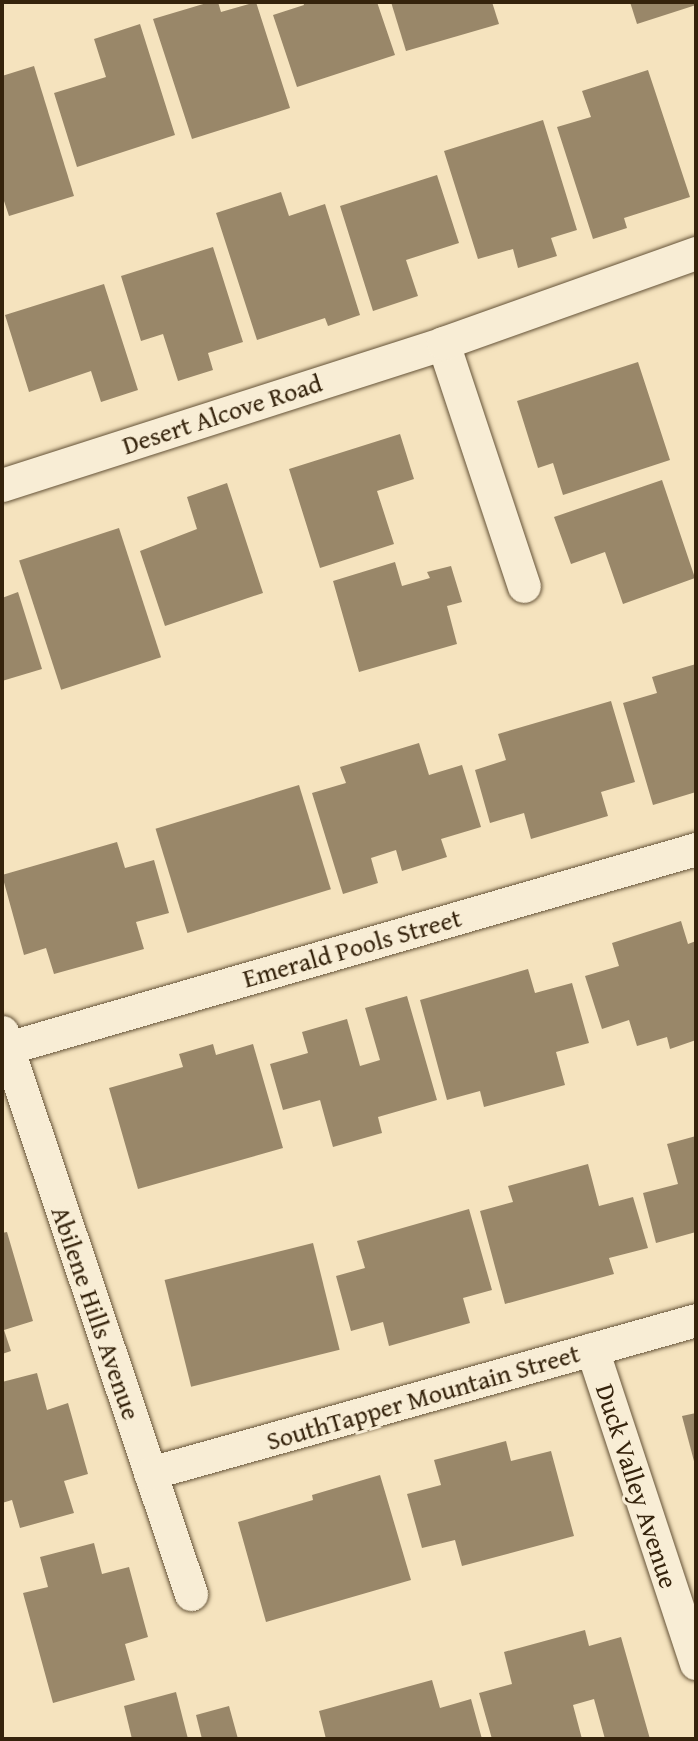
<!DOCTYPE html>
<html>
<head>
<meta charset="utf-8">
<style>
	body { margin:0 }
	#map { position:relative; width:698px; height:1741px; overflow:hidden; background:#f5e3be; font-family:"Gentium Book Plus",serif }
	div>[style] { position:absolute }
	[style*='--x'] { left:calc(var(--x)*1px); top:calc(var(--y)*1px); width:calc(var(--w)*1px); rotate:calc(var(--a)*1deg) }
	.building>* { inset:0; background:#998769; transform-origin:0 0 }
	.roads { filter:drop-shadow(0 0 2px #655338) drop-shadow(0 0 2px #655338) }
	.minor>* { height:33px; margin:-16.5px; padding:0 16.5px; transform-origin:16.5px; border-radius:16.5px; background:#f8edd5 }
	span { translate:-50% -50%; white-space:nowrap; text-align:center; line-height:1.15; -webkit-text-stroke:6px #f8edd5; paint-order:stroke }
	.street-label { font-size:26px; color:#35230c }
	.frame { position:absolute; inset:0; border:4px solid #35230c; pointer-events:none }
</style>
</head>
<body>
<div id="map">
	<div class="building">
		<i style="clip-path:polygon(210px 2px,218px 2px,221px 12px,256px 2px,290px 108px,192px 139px,153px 19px)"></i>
		<i style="clip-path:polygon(303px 2px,377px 2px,395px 55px,297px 87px,273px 15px,304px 5px)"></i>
		<i style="clip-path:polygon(391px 2px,492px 2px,499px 24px,406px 51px)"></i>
		<i style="clip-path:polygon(630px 2px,696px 2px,696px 5px,637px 24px)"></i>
		<i style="clip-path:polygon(140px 24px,175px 135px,77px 167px,54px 93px,106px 77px,94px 39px)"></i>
		<i style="clip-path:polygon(34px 66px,74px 196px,9px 216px,2px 195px,2px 76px)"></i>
		<i style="clip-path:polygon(648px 70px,690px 197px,624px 218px,627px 228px,593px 239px,557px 127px,591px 117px,582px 91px)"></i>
		<i style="clip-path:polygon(543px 120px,577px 230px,551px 238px,557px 256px,518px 268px,513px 249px,478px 259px,444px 151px)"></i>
		<i style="clip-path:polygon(437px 175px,459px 243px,406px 260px,418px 296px,373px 311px,340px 206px)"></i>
		<i style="clip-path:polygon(281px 192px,289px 216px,325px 204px,360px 315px,328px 326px,325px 318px,257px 340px,216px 213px)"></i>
		<i style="clip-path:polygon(213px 247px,243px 342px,208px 353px,213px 370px,178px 381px,163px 334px,141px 341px,121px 276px)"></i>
		<i style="clip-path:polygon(104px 284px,138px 390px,101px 402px,91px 371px,29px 392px,5px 315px)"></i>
		<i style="clip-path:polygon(638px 362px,670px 460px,563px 495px,553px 463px,538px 468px,517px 401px)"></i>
		<i style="clip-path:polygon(400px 434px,414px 479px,377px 491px,394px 544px,320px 568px,289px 469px)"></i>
		<i style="clip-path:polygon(662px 480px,695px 578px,623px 604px,605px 552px,571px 564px,554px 517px)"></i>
		<i style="clip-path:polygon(227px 483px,263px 593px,165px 626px,140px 551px,197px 529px,187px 497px)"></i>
		<i style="left:119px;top:528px;width:136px;height:105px;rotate:72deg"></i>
		<i style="clip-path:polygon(395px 562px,402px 586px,430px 578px,427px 572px,451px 566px,462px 602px,447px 606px,457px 644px,359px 672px,333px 581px)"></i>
		<i style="clip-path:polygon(18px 592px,42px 669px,2px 681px,2px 598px)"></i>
		<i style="clip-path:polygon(696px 664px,696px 792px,653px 805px,623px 703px,657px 693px,652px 677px)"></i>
		<i style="clip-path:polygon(611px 701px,635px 782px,601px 792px,608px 816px,531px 839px,524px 813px,490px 823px,475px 770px,506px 760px,498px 734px)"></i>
		<i style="clip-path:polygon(419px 743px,429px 775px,462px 765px,481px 827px,441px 839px,447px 857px,402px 871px,396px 850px,371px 858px,378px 883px,343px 894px,312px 793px,346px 783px,340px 767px)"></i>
		<i style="left:299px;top:785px;width:109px;height:150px;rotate:73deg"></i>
		<i style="clip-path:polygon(117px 842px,125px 868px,154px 860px,169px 913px,136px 922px,144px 949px,54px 974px,46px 948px,24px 955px,2px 875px)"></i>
		<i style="clip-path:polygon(681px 921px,688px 944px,696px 941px,696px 1040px,670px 1049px,667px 1037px,637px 1046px,629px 1020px,602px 1029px,585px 976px,619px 966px,612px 943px)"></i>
		<i style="clip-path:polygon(528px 969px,535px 993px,572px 983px,589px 1043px,556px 1052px,565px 1085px,484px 1107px,480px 1091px,447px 1100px,420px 1000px)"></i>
		<i style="clip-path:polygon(407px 996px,437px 1100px,378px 1117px,382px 1133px,333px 1147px,320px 1100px,283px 1110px,270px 1064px,308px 1053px,302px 1032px,347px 1019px,360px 1066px,380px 1060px,365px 1008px)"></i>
		<i style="clip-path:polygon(213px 1044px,216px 1055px,253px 1044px,283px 1148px,138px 1189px,109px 1088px,183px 1067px,179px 1054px)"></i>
		<i style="clip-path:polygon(696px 1136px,696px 1232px,656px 1243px,643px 1193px,678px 1184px,667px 1144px)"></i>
		<i style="clip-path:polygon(588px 1164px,599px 1206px,633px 1197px,648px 1248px,609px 1258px,614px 1274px,505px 1304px,480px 1211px,513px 1202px,508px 1186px)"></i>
		<i style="clip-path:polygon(469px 1209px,492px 1290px,463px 1298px,470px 1323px,389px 1346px,383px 1322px,351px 1331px,336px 1276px,365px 1268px,357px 1241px)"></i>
		<i style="clip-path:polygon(7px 1232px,33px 1321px,4px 1330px,11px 1351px,2px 1354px,2px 1233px)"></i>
		<i style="left:313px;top:1243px;width:110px;height:153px;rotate:76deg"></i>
		<i style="clip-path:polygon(37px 1373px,47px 1410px,68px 1403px,88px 1474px,64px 1481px,74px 1513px,20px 1528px,12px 1500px,2px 1503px,2px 1382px)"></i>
		<i style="clip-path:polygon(696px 1413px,696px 1465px,695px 1465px,682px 1416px)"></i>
		<i style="clip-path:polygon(506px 1441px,511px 1461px,551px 1451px,574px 1536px,462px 1566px,455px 1540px,422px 1548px,407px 1494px,441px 1485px,434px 1460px)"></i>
		<i style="clip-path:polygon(380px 1475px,411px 1580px,266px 1622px,238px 1522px,313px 1500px,312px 1495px)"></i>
		<i style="clip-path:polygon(94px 1543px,102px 1574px,129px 1567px,148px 1637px,125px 1644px,135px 1680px,53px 1703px,23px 1593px,48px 1587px,40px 1557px)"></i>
		<i style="clip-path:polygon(585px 1630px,589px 1646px,621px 1637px,650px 1739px,605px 1739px,594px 1699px,573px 1705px,582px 1739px,492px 1739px,479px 1693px,512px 1684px,504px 1652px)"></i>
		<i style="clip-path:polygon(432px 1680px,440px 1708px,471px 1699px,482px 1739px,326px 1739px,319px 1711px)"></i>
		<i style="clip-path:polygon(176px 1692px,188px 1739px,132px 1739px,124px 1706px)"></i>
		<i style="clip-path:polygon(229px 1706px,238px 1739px,202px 1739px,196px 1715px)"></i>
	</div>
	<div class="roads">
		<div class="minor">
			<i style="--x:443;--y:343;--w:256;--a:71.6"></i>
			<i style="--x:2;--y:485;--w:463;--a:-17.8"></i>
			<i style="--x:443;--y:343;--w:269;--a:-19.6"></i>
			<i style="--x:2;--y:1032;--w:593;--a:71.41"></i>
			<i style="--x:7;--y:1048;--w:717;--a:-16.11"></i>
			<i style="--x:592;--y:1349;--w:331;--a:71.7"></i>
			<i style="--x:150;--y:1473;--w:567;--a:-15.65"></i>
		</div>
	</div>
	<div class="street-label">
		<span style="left:222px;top:414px;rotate:-18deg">Desert Alcove Road</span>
		<span style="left:352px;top:948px;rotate:-16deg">Emerald Pools Street</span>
		<span style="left:96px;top:1313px;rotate:71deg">Abilene Hills Avenue</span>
		<span style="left:423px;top:1397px;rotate:-16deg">SouthTapper Mountain Street</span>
		<span style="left:637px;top:1486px;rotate:72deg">Duck Valley Avenue</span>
	</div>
	<div class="frame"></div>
</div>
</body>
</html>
